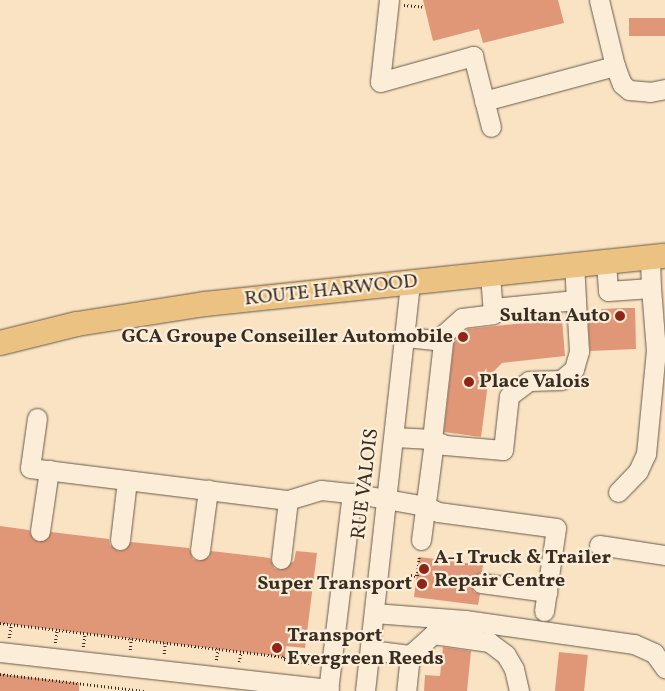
<!DOCTYPE html>
<html>
<head>
<meta charset="utf-8">
<style>
	body { margin:0 }
	#map { position:relative; width:665px; height:691px; overflow:hidden; background:#f9e3c3; font-family:Vollkorn,serif }
	div>[style] { position:absolute }
	[style*='--x'] { left:calc(var(--x)*1px); top:calc(var(--y)*1px); width:calc(var(--w)*1px); rotate:calc(var(--a)*1deg) }
	.building>* { inset:0; background:#e09778; transform-origin:0 0 }
	.path>* { height:2.5px; margin-top:-1.25px; transform-origin:0; background:repeating-linear-gradient(90deg,#392d21 0 1px,transparent 0 3.5px) }
	.roads { filter:drop-shadow(0 0 1px #695a4a) drop-shadow(0 0 1px #695a4a) }
	.minor>* { height:19px; margin:-9.5px; padding:0 9.5px; transform-origin:9.5px; border-radius:9.5px; background:#fbedd8 }
	.major>* { height:24px; margin:-12px; padding:0 12px; transform-origin:12px; border-radius:12px; background:#ecc282 }
	.dots>* { width:14px; height:14px; translate:-50% -50%; box-sizing:border-box; border:2px solid #fbedd8; border-radius:50% }
	span { translate:-50% -50%; white-space:nowrap; text-align:center; line-height:1.15; -webkit-text-stroke:4.5px #fbedd8; paint-order:stroke }
	.street-label { font-size:20px; color:#392d21 }
	.poi-label { font-size:20px; color:#392d21; font-weight:700 }
	.right { translate:-100% -50%; text-align:right }
	.left { translate:0 -50%; text-align:left }
</style>
</head>
<body>
<div id="map">
	<div class="building">
		<i style="clip-path:polygon(423px 0,558px 0,564px 23px,483px 43px,479px 29px,433px 41px)"></i>
		<i style="left:665px;top:18px;width:18px;height:36px;rotate:90deg"></i>
		<i style="clip-path:polygon(624px 308px,635px 308px,636px 349px,590px 351px,588px 319px,602px 319px,601px 309px)"></i>
		<i style="clip-path:polygon(562px 319px,565px 356px,502px 363px,489px 376px,481px 437px,444px 432px,454px 342px,468px 329px)"></i>
		<i style="clip-path:polygon(0 526px,29px 530px,33px 539px,39px 542px,48px 538px,51px 532px,109px 539px,110px 545px,118px 551px,125px 550px,131px 542px,189px 548px,193px 559px,199px 561px,209px 557px,211px 551px,270px 558px,274px 568px,280px 570px,294px 561px,296px 551px,317px 553px,305px 648px,286px 646px,285px 657px,0 623px)"></i>
		<i style="clip-path:polygon(419px 557px,483px 565px,482px 572px,472px 576px,470px 582px,474px 592px,480px 594px,478px 605px,414px 597px)"></i>
		<i style="clip-path:polygon(443px 647px,471px 651px,467px 691px,424px 691px,425px 675px,440px 676px)"></i>
		<i style="left:559px;top:652px;width:29px;height:39px;rotate:6deg"></i>
		<i style="clip-path:polygon(0 674px,79px 683px,79px 691px,0 691px)"></i>
	</div>
	<div class="path">
		<i style="--x:404;--y:5;--w:21;--a:5"></i>
		<i style="--x:411;--y:575;--w:6;--a:9"></i>
		<i style="--x:417;--y:576;--w:20;--a:-84"></i>
		<i style="--x:0;--y:623;--w:287;--a:6.8"></i>
		<i style="--x:285;--y:657;--w:2;--a:117"></i>
		<i style="--x:284;--y:659;--w:31;--a:9"></i>
		<i style="--x:9;--y:638;--w:13;--a:-81"></i>
		<i style="--x:55;--y:643;--w:13;--a:-81"></i>
		<i style="--x:83;--y:647;--w:14;--a:-82"></i>
		<i style="--x:130;--y:650;--w:11;--a:-85"></i>
		<i style="--x:164;--y:654;--w:11;--a:-85"></i>
		<i style="--x:216;--y:660;--w:11;--a:-80"></i>
		<i style="--x:239;--y:662;--w:10;--a:-79"></i>
		<i style="--x:0;--y:674;--w:145;--a:6.7"></i>
	</div>
	<div class="roads">
		<div class="minor">
			<i style="--x:389;--y:0;--w:82;--a:96.3"></i>
			<i style="--x:380;--y:82;--w:97;--a:-15.6"></i>
			<i style="--x:473;--y:56;--w:73;--a:75.8"></i>
			<i style="--x:615;--y:66;--w:19;--a:69"></i>
			<i style="--x:622;--y:84;--w:9;--a:41"></i>
			<i style="--x:629;--y:90;--w:21;--a:5"></i>
			<i style="--x:650;--y:92;--w:15;--a:-11"></i>
			<i style="--x:484;--y:101;--w:136;--a:-15"></i>
			<i style="--x:615;--y:66;--w:68;--a:-103.6"></i>
			<i style="--x:606;--y:262;--w:29;--a:86"></i>
			<i style="--x:608;--y:291;--w:43;--a:-4"></i>
			<i style="--x:651;--y:288;--w:31;--a:-92"></i>
			<i style="--x:493;--y:308;--w:83;--a:-5.5"></i>
			<i style="--x:576;--y:300;--w:35;--a:-93"></i>
			<i style="--x:406;--y:337;--w:36;--a:6"></i>
			<i style="--x:37;--y:418;--w:50;--a:98"></i>
			<i style="--x:30;--y:468;--w:260;--a:7.1"></i>
			<i style="--x:288;--y:500;--w:34;--a:-17"></i>
			<i style="--x:321;--y:490;--w:31;--a:6"></i>
			<i style="--x:394;--y:437;--w:38;--a:3"></i>
			<i style="--x:432;--y:439;--w:106;--a:-83.5"></i>
			<i style="--x:444;--y:334;--w:24;--a:-42"></i>
			<i style="--x:462;--y:318;--w:31;--a:-7"></i>
			<i style="--x:493;--y:314;--w:40;--a:-94.3"></i>
			<i style="--x:432;--y:439;--w:14;--a:25"></i>
			<i style="--x:445;--y:445;--w:58;--a:4.9"></i>
			<i style="--x:503;--y:450;--w:54;--a:-83.7"></i>
			<i style="--x:509;--y:396;--w:25;--a:-37"></i>
			<i style="--x:529;--y:381;--w:32;--a:-2"></i>
			<i style="--x:561;--y:380;--w:17;--a:-40"></i>
			<i style="--x:574;--y:369;--w:19;--a:-74"></i>
			<i style="--x:579;--y:351;--w:51;--a:-93.4"></i>
			<i style="--x:618;--y:492;--w:29;--a:-46"></i>
			<i style="--x:638;--y:471;--w:19;--a:-65"></i>
			<i style="--x:646;--y:454;--w:103;--a:-84.5"></i>
			<i style="--x:656;--y:351;--w:63;--a:-94.5"></i>
			<i style="--x:40;--y:531;--w:62;--a:-81.6"></i>
			<i style="--x:120;--y:540;--w:60;--a:-83.3"></i>
			<i style="--x:421;--y:540;--w:92;--a:-82.5"></i>
			<i style="--x:433;--y:449;--w:10;--a:-96"></i>
			<i style="--x:599;--y:545;--w:67;--a:8.6"></i>
			<i style="--x:200;--y:550;--w:61;--a:-82.4"></i>
			<i style="--x:281;--y:559;--w:59;--a:-83.2"></i>
			<i style="--x:481;--y:583;--w:67;--a:7.8"></i>
			<i style="--x:374;--y:613;--w:91;--a:4.4"></i>
			<i style="--x:465;--y:620;--w:171;--a:8.1"></i>
			<i style="--x:634;--y:644;--w:22;--a:24"></i>
			<i style="--x:654;--y:653;--w:19;--a:54"></i>
			<i style="--x:370;--y:650;--w:40;--a:7.1"></i>
			<i style="--x:410;--y:655;--w:36;--a:96"></i>
			<i style="--x:0;--y:652;--w:331;--a:6.4"></i>
			<i style="--x:410;--y:655;--w:31;--a:-42"></i>
			<i style="--x:433;--y:634;--w:57;--a:8.1"></i>
			<i style="--x:489;--y:642;--w:21;--a:37"></i>
			<i style="--x:506;--y:655;--w:16;--a:60"></i>
			<i style="--x:514;--y:669;--w:23;--a:77"></i>
			<i style="--x:328;--y:691;--w:199;--a:-83.1"></i>
			<i style="--x:352;--y:493;--w:75;--a:10"></i>
			<i style="--x:426;--y:506;--w:13;--a:27"></i>
			<i style="--x:438;--y:512;--w:119;--a:7.7"></i>
			<i style="--x:556;--y:528;--w:84;--a:98.2"></i>
			<i style="--x:365;--y:691;--w:411;--a:-83.7"></i>
		</div>
		<div class="major">
			<i style="--x:0;--y:343;--w:79;--a:-13.9"></i>
			<i style="--x:77;--y:324;--w:130;--a:-8.9"></i>
			<i style="--x:205;--y:304;--w:462;--a:-6"></i>
		</div>
	</div>
	<div class="dots">
		<i style="left:620px;top:316px;background:#8f2418"></i>
		<i style="left:463px;top:337px;background:#8f2418"></i>
		<i style="left:469px;top:382px;background:#8f2418"></i>
		<i style="left:424px;top:569px;background:#8f2418"></i>
		<i style="left:422px;top:584px;background:#8f2418"></i>
		<i style="left:277px;top:648px;background:#8f2418"></i>
	</div>
	<div class="street-label">
		<span style="left:331px;top:291px;rotate:-6deg">ROUTE HARWOOD</span>
		<span style="left:366px;top:484px;rotate:-83deg">RUE VALOIS</span>
	</div>
	<div class="poi-label">
		<span class="right" style="left:610px;top:316px">Sultan Auto</span>
		<span class="right" style="left:453px;top:337px">GCA Groupe Conseiller Automobile</span>
		<span class="left" style="left:479px;top:382px">Place Valois</span>
		<span class="left" style="left:434px;top:570px">A-1 Truck &amp; Trailer<br>Repair Centre</span>
		<span class="right" style="left:412px;top:584px">Super Transport</span>
		<span class="left" style="left:287px;top:648px">Transport<br>Evergreen Reeds</span>
	</div>
</div>
</body>
</html>
